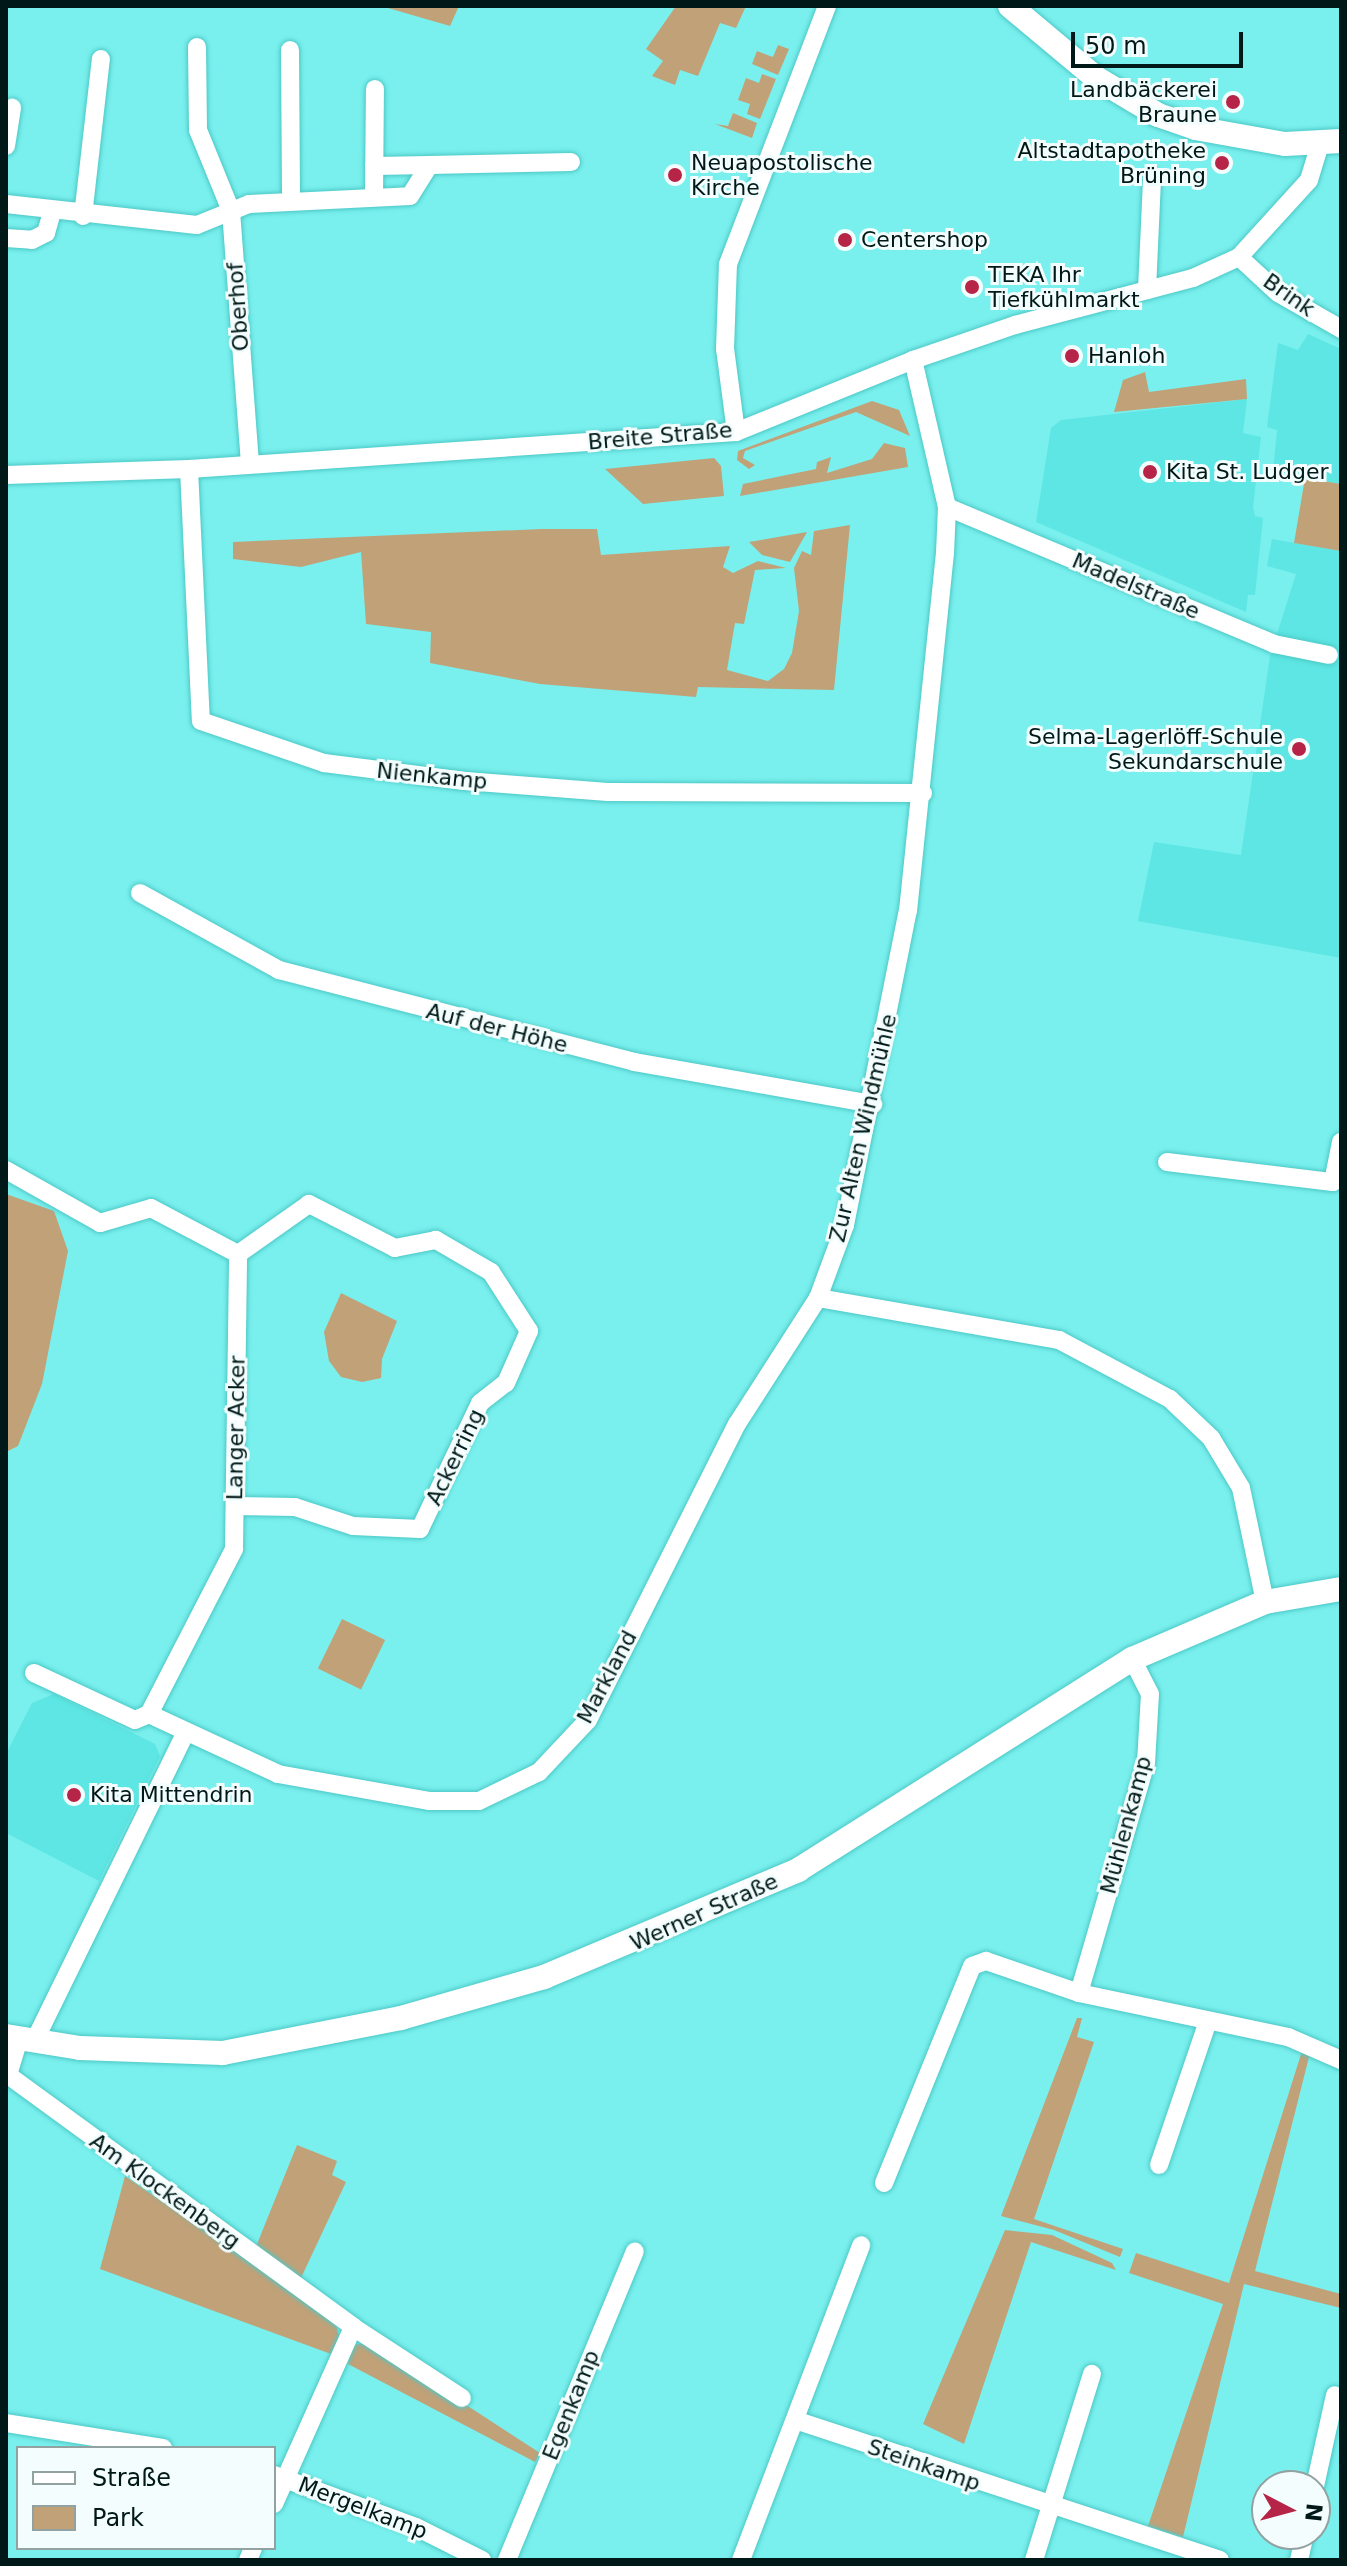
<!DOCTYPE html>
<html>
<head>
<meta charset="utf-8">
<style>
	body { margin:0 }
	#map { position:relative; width:1347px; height:2566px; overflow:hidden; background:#79f0ee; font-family:"DejaVu Sans",sans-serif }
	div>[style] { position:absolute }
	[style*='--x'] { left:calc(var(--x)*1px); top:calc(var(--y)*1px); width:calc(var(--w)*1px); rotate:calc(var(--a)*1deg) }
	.built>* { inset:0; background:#5de6e3 }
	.green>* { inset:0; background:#c1a178; transform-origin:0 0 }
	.roads { filter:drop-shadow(0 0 2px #4dc8c6) drop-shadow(0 0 2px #4dc8c6) }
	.minor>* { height:18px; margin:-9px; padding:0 9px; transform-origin:9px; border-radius:9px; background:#fff }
	.tertiary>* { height:24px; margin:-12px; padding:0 12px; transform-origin:12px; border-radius:12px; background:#fff }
	.dots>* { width:22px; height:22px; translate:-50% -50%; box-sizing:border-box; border:4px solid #f3fdfd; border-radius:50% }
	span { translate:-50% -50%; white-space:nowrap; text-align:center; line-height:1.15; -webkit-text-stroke:6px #f3fdfd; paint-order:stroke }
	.poi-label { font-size:22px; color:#001918 }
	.right { translate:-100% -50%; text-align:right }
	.left { translate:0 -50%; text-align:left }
	.street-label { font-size:22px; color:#001918 }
	.frame { position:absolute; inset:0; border:8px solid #001918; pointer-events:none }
	.legend { position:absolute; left:16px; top:2446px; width:260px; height:104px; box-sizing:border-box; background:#f3fdfd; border:2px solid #92a2a1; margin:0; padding:10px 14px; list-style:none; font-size:24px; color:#001918 }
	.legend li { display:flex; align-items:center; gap:16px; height:40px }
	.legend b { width:40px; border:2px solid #92a2a1 }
	.north { position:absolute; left:1251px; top:2470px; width:80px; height:80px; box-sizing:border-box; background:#f3fdfd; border:2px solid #92a2a1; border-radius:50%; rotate:96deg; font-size:22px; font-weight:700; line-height:32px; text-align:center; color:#001918 }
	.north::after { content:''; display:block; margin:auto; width:28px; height:36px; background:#b62447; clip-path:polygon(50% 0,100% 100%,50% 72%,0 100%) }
	.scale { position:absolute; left:1071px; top:32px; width:172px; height:36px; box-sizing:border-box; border:4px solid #001918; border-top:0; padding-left:10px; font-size:24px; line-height:28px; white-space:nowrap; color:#001918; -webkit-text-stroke:6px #f3fdfd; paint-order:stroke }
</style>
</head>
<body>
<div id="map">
	<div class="built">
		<i style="clip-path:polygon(1308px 334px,1341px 349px,1341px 484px,1273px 472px,1277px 430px,1267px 427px,1278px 343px,1298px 350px)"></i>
		<i style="clip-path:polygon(1247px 399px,1243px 433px,1261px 437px,1253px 507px,1255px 516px,1263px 518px,1255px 595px,1248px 595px,1246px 612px,1036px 522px,1051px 428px,1061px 420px)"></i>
		<i style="clip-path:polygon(1272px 539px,1341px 551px,1341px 958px,1138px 921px,1154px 842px,1241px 855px,1270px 656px,1296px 574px,1267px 566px)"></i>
		<i style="clip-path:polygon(54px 1694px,155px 1744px,160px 1756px,99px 1881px,6px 1833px,6px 1754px,32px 1703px)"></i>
	</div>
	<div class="green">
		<i style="clip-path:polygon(381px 6px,459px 6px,450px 26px)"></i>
		<i style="clip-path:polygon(676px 6px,746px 6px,736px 28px,720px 23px,698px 76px,680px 70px,675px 85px,652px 76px,663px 61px,646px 49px)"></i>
		<i style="clip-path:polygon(778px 45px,789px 49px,778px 75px,752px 64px,757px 51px,773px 57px)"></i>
		<i style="clip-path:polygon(762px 74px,776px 79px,760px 119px,747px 114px,750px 104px,738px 100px,746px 78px,759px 83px)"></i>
		<i style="clip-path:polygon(733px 113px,757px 123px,752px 138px,715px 124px,728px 126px)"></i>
		<i style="clip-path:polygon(1145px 372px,1149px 392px,1246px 379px,1247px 399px,1114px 412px,1123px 380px)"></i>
		<i style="clip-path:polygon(872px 401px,899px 410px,910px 436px,856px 412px,745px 451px,743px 458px,755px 465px,749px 469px,737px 460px,738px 451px)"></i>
		<i style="clip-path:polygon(884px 443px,905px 448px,908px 467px,740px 496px,743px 484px,816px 469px,817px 462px,831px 457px,827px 473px,872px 459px)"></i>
		<i style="clip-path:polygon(714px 458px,721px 466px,724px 496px,643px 504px,605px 469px)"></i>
		<i style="clip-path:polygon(1305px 478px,1341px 484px,1341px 551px,1294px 543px)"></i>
		<i style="clip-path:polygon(850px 525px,834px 690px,698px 687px,696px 697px,540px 684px,430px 663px,431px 632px,366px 624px,361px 552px,301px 567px,233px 559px,233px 542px,542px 529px,597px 529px,601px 555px,730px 546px,723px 567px,733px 573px,758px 561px,786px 568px,755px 570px,744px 624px,735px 623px,727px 670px,768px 681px,784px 669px,792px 653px,799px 611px,794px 568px,802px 551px,811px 555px,814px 531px)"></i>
		<i style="clip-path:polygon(807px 532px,790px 562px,762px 555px,749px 542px)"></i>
		<i style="clip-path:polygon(6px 1194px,54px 1211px,68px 1251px,42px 1384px,18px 1446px,6px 1452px)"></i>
		<i style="clip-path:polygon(341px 1293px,397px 1321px,382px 1359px,381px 1378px,362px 1382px,341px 1377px,329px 1361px,324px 1332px)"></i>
		<i style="left:342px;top:1619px;width:48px;height:55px;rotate:26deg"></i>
		<i style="clip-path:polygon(1077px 2018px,1082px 2018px,1077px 2037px,1094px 2042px,1034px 2219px,1123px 2249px,1120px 2257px,1054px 2230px,1001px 2216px)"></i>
		<i style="clip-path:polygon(1302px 2051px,1310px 2053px,1255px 2271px,1341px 2294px,1341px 2308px,1244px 2284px,1183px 2537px,1148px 2526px,1223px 2304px,1129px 2273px,1136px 2253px,1229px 2283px)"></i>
		<i style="clip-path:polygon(297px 2145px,337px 2161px,332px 2175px,346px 2182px,301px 2278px,255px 2249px)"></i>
		<i style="clip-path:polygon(125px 2176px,335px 2320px,339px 2336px,331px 2354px,100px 2269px)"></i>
		<i style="clip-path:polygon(1005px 2230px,1052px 2235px,1112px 2263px,1116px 2270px,1031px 2242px,964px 2444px,923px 2424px)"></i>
		<i style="clip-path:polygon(371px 2343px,540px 2453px,535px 2462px,348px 2364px,351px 2345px)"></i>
	</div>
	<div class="roads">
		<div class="minor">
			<i style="--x:197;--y:47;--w:83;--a:89.3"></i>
			<i style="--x:198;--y:130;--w:87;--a:67.8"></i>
			<i style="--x:231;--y:211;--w:253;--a:85.7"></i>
			<i style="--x:290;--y:50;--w:151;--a:89.6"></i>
			<i style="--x:6;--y:146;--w:39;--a:-81"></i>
			<i style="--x:374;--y:166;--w:55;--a:-1"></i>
			<i style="--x:374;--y:197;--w:108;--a:-89.5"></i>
			<i style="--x:6;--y:204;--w:192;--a:6.3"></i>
			<i style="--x:197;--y:225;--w:56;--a:-22"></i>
			<i style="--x:249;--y:204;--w:161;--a:-2.8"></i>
			<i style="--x:410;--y:196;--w:36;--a:-58"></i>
			<i style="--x:429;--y:165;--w:142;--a:-1.2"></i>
			<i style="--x:83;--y:216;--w:158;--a:-83.5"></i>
			<i style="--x:6;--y:238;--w:26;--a:4"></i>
			<i style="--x:32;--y:240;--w:16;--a:-27"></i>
			<i style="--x:46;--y:233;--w:22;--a:-74"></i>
			<i style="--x:1239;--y:257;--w:53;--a:42.7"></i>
			<i style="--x:1278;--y:293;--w:73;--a:29.7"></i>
			<i style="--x:1147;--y:290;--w:112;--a:-87.4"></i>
			<i style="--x:736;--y:432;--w:84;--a:-97.5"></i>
			<i style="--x:725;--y:349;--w:85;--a:-88"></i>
			<i style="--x:728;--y:264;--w:276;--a:-69"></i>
			<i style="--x:189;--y:469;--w:252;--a:87.3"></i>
			<i style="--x:201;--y:721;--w:130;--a:18.9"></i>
			<i style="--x:324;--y:763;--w:142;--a:7.3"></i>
			<i style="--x:465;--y:781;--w:143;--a:4.4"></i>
			<i style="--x:608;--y:792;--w:315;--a:0.2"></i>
			<i style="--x:6;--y:475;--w:183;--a:-1.9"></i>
			<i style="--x:189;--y:469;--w:548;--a:-3.87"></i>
			<i style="--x:736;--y:432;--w:191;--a:-22.1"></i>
			<i style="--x:913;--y:360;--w:108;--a:-18.9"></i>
			<i style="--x:1015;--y:325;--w:184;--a:-14.8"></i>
			<i style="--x:1193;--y:278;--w:51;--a:-24.5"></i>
			<i style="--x:1239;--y:257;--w:104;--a:-47.7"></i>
			<i style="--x:1309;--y:180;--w:37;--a:-73"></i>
			<i style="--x:947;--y:507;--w:355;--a:22.7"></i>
			<i style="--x:1274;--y:644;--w:56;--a:11.3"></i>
			<i style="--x:140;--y:893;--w:159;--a:29"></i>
			<i style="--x:279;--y:970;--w:367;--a:14.5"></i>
			<i style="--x:634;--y:1062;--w:243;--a:10"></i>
			<i style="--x:1167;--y:1162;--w:167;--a:6.9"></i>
			<i style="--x:1333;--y:1182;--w:41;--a:-78.7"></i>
			<i style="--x:6;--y:1170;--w:108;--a:29.4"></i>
			<i style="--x:100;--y:1223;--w:53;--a:-16.4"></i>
			<i style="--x:151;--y:1208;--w:98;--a:27.9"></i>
			<i style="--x:818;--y:1298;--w:245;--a:9.9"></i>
			<i style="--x:1059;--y:1340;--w:126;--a:28"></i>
			<i style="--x:1170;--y:1399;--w:57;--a:43.6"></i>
			<i style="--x:1211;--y:1438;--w:58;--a:59"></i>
			<i style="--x:1241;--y:1488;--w:116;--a:78.1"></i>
			<i style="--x:235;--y:1506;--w:60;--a:1"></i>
			<i style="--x:295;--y:1507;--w:61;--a:18.1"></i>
			<i style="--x:353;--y:1526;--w:67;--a:2.6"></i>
			<i style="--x:420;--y:1529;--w:140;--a:-64.5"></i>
			<i style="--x:480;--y:1403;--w:33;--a:-38"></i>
			<i style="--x:506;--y:1383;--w:57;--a:-66.1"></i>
			<i style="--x:529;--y:1331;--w:70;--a:-122.8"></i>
			<i style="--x:491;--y:1272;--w:64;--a:-149.8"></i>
			<i style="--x:436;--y:1240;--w:42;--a:169"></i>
			<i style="--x:395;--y:1248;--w:97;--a:-152.9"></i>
			<i style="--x:309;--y:1204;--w:87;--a:144.8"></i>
			<i style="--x:34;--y:1673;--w:111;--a:25"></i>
			<i style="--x:135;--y:1720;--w:15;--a:-23"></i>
			<i style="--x:149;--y:1714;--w:186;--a:-62.7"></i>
			<i style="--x:234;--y:1549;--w:295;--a:-89.2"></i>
			<i style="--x:149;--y:1714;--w:142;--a:24.9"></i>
			<i style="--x:278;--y:1774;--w:153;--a:10.1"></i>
			<i style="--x:429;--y:1801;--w:50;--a:0"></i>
			<i style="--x:479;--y:1801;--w:67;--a:-25.8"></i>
			<i style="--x:539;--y:1772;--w:71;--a:-46.7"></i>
			<i style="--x:588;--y:1720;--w:331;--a:-63.3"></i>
			<i style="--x:737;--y:1424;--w:150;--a:-57.3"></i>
			<i style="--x:818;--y:1298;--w:78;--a:-69.7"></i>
			<i style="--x:845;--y:1225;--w:320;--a:-78.7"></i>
			<i style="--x:908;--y:911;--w:360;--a:-84.1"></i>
			<i style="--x:945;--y:553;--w:46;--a:-87.5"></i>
			<i style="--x:947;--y:507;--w:151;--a:-103"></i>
			<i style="--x:1079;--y:1993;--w:240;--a:-73.8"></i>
			<i style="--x:1146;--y:1763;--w:69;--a:-86.7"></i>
			<i style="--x:1150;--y:1694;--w:39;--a:-117"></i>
			<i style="--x:19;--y:2039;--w:38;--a:107"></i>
			<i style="--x:8;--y:2075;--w:427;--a:36.1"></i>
			<i style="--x:353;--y:2327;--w:130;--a:33.1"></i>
			<i style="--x:34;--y:2042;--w:345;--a:-63.9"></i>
			<i style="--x:1159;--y:2165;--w:152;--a:-71.2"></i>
			<i style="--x:884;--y:2183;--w:234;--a:-67.9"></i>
			<i style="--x:972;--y:1966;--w:15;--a:-20"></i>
			<i style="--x:986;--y:1961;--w:98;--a:19"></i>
			<i style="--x:1079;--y:1993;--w:214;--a:11.9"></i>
			<i style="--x:1288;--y:2037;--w:58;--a:23.5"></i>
			<i style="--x:798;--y:2421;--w:444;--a:18.2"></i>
			<i style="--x:6;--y:2423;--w:159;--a:9"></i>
			<i style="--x:274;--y:2475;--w:151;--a:20.1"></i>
			<i style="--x:416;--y:2527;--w:74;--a:26.6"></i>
			<i style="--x:1315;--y:2486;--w:93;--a:-77.6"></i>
			<i style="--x:274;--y:2504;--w:194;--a:-65.9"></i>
			<i style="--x:248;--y:2560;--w:13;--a:-67"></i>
			<i style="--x:507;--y:2560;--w:334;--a:-67.5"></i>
			<i style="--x:741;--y:2560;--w:337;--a:-69.1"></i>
			<i style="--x:1034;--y:2560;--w:195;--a:-72.7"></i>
			<i style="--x:1299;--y:2560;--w:27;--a:-77"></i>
		</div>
		<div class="tertiary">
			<i style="--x:1010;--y:6;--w:112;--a:39.9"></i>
			<i style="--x:1096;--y:78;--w:72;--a:30.8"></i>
			<i style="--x:1158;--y:115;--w:39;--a:19"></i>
			<i style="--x:1195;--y:128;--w:91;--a:10.1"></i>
			<i style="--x:1285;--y:144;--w:56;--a:-3.1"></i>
			<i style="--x:6;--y:2036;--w:75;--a:9.2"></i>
			<i style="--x:80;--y:2048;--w:143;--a:2"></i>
			<i style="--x:223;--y:2053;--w:181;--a:-11.1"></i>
			<i style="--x:401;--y:2018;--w:149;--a:-16"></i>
			<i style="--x:544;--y:1977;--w:276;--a:-22.8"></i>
			<i style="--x:798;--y:1870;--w:395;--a:-32.3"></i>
			<i style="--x:1132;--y:1659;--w:145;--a:-23.2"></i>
			<i style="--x:1265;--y:1602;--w:77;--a:-9.7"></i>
		</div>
	</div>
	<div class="dots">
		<i style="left:1233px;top:102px;background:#b62447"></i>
		<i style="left:1222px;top:163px;background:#b62447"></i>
		<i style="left:675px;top:175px;background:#b62447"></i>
		<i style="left:845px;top:240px;background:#b62447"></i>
		<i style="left:972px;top:287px;background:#b62447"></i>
		<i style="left:1072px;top:356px;background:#b62447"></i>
		<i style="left:1150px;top:472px;background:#b62447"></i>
		<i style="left:1299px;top:749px;background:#b62447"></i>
		<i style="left:74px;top:1795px;background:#b62447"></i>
	</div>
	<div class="poi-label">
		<span class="right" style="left:1217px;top:102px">Landbäckerei<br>Braune</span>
		<span class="right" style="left:1206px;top:163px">Altstadtapotheke<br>Brüning</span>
		<span class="left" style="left:691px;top:175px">Neuapostolische<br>Kirche</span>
		<span class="left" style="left:861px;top:240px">Centershop</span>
		<span class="left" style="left:988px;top:287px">TEKA Ihr<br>Tiefkühlmarkt</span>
		<span class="left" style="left:1088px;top:356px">Hanloh</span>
		<span class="left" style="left:1166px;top:472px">Kita St. Ludger</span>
		<span class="right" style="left:1283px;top:749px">Selma-Lagerlöff-Schule<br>Sekundarschule</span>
		<span class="left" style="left:90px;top:1795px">Kita Mittendrin</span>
	</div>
	<div class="street-label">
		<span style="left:1289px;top:295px;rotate:35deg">Brink</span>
		<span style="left:238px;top:307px;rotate:-94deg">Oberhof</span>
		<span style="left:660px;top:436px;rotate:-5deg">Breite Straße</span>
		<span style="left:1136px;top:586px;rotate:23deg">Madelstraße</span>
		<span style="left:432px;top:776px;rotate:6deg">Nienkamp</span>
		<span style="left:497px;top:1028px;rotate:14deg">Auf der Höhe</span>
		<span style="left:863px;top:1128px;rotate:-77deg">Zur Alten Windmühle</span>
		<span style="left:236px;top:1428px;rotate:-89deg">Langer Acker</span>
		<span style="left:455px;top:1457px;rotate:-64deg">Ackerring</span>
		<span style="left:607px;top:1677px;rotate:-62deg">Markland</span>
		<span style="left:1126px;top:1825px;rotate:-75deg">Mühlenkamp</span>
		<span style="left:704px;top:1912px;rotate:-24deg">Werner Straße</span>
		<span style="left:165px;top:2191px;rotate:36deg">Am Klockenberg</span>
		<span style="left:571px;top:2405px;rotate:-68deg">Egenkamp</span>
		<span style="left:924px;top:2465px;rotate:19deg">Steinkamp</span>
		<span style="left:363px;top:2508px;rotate:21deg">Mergelkamp</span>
	</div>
	<div class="frame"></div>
	<ul class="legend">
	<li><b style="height:10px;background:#fff"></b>Straße</li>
	<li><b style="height:22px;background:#c1a178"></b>Park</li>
	</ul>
	<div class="north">N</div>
	<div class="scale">50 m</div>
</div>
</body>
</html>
